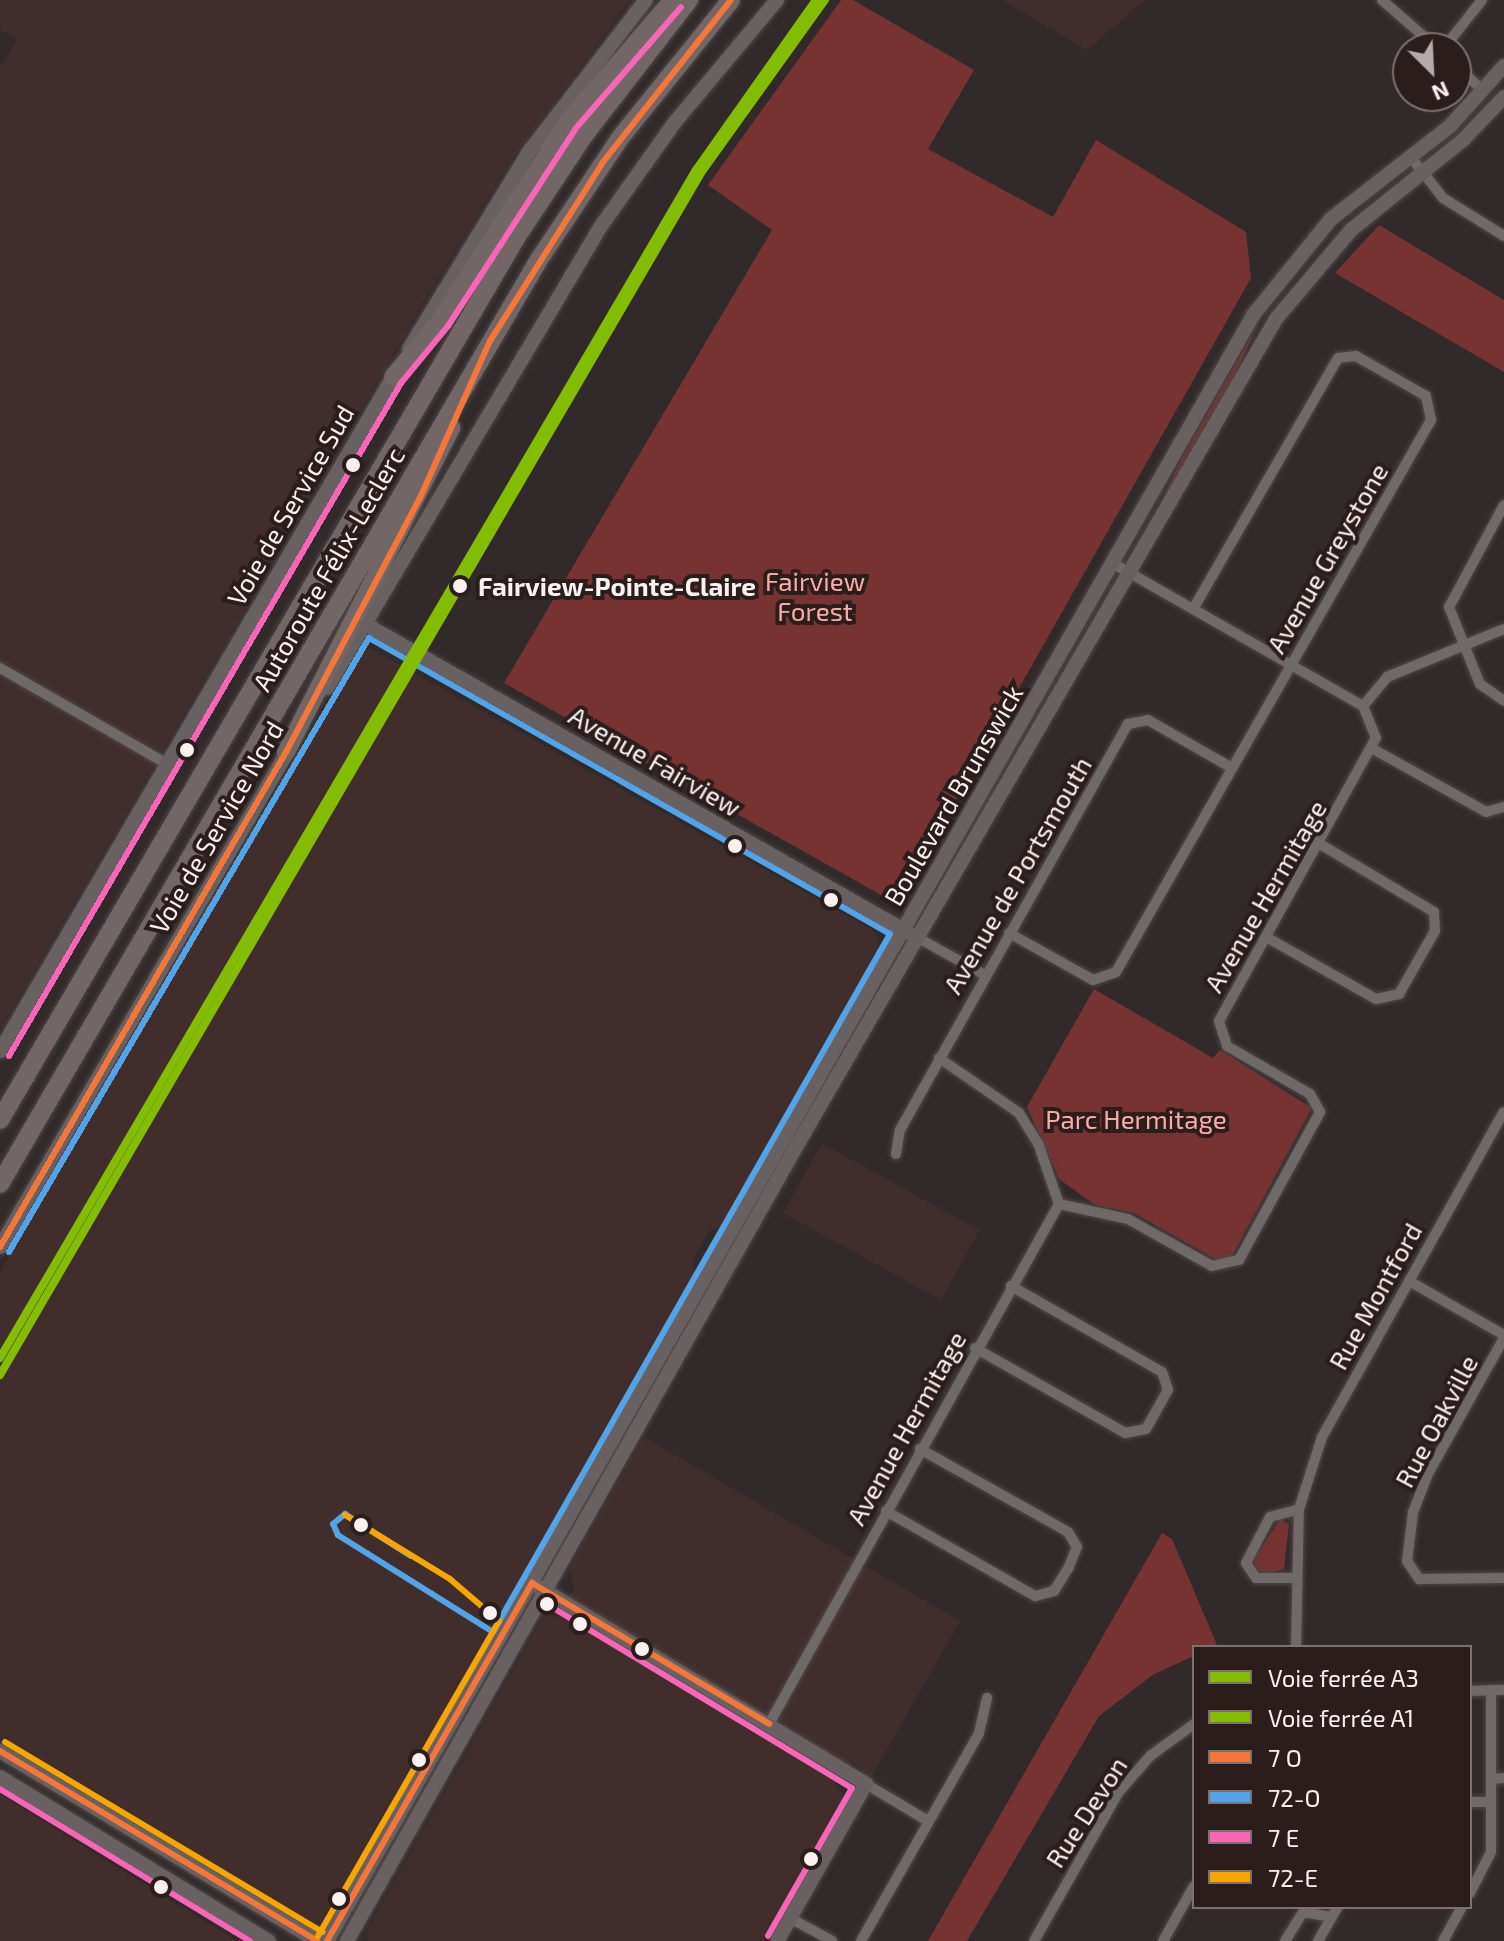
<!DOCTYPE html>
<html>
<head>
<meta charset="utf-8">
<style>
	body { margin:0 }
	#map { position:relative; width:1504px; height:1941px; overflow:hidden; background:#322a2a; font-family:"Exo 2",sans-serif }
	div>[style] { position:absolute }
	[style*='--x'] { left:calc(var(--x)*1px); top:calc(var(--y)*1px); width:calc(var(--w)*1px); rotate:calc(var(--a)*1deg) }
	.built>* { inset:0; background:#412d2c; transform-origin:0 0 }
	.green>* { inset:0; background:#763332 }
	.roads { filter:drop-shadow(0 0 2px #4f4847) drop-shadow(0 0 2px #4f4847) }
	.street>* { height:10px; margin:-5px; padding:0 5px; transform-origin:5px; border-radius:5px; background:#6f6968 }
	.secondary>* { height:14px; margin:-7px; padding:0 7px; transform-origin:7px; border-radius:7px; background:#696161 }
	.highway>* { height:18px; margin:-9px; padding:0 9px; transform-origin:9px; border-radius:9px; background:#736666 }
	.bus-1>* { height:6px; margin:-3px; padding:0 3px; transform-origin:3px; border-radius:3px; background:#f5763a }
	.bus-2>* { height:6px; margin:-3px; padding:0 3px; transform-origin:3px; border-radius:3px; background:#53a3e8 }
	.bus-3>* { height:6px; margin:-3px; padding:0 3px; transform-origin:3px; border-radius:3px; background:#fa66b7 }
	.bus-4>* { height:6px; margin:-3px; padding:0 3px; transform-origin:3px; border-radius:3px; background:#f7a600 }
	.rail-1>* { height:8px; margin:-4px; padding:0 4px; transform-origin:4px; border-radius:4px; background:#84bd00 }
	.rail-2>* { height:8px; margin:-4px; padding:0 4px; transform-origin:4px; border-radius:4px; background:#84bd00 }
	.dots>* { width:22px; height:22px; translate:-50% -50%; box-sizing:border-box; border:4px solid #2b1d1c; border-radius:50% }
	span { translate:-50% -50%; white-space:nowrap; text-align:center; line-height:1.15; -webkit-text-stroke:8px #2b1d1c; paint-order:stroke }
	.street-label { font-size:26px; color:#fbf1f0 }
	.park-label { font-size:26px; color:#fcaba6 }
	.stop-label { font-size:26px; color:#fbf1f0; font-weight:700 }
	.left { translate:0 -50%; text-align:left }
	.legend { position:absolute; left:1192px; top:1645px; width:280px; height:264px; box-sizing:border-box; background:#2b1d1c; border:2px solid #7e7271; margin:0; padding:10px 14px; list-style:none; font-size:24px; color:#fbf1f0 }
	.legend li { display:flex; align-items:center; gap:16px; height:40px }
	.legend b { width:40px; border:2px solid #7e7271 }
	.north { position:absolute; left:1392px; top:32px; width:80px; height:80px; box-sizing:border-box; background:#2b1d1c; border:2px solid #7e7271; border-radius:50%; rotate:156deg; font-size:22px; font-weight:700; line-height:32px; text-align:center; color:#fbf1f0 }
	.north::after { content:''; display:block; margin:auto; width:28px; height:36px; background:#b5abab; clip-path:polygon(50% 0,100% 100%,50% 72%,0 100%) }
</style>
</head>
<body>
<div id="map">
	<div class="built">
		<i style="clip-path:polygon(0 0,630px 0,513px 157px,427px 296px,0 1029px,0 68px,17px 40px,0 30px)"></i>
		<i style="clip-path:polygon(1002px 0,1145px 0,1087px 50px)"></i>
		<i style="clip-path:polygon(370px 648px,874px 931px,880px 944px,871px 971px,728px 1222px,709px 1231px,693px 1259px,695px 1282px,320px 1930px,0 1737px,0 1272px,360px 652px)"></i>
		<i style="left:822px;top:1143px;width:180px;height:80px;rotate:29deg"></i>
		<i style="clip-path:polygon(644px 1437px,960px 1621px,871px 1777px,852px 1760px,835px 1784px,844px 1797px,763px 1941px,368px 1941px,366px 1932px,545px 1614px,558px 1617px,574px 1590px,569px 1568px)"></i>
		<i style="clip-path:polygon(0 1794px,65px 1835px,237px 1941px,0 1941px)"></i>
	</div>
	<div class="green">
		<i style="clip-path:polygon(841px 0,853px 0,974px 70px,928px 149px,1053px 217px,1096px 140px,1246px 232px,1251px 278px,897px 904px,504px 683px,772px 230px,708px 185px)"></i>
		<i style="clip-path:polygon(1379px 225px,1504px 300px,1504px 372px,1335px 273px)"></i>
		<i style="clip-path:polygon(1259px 322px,1231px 384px,1160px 506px,1181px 459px)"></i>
		<i style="clip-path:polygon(1094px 989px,1213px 1058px,1220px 1050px,1312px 1108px,1231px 1258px,1217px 1260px,1134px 1213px,1095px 1205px,1059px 1179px,1027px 1107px)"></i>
		<i style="clip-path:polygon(1280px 1519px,1289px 1524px,1284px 1569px,1265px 1574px,1255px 1568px,1254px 1559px)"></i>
		<i style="clip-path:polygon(1162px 1533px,1172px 1539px,1217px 1645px,1194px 1647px,1194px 1656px,1154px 1674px,1099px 1716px,967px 1941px,928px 1941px)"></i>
	</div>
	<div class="roads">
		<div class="street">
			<i style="--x:1382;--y:0;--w:73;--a:41.1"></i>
			<i style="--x:1444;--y:48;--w:61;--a:-51.6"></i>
			<i style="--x:1456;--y:65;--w:37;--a:44"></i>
			<i style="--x:1410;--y:156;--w:53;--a:51.8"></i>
			<i style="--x:1443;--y:198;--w:72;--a:31.9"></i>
			<i style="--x:1504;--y:505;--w:116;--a:118.3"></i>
			<i style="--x:1449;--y:607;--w:83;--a:68.1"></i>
			<i style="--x:1480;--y:684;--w:29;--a:35"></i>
			<i style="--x:0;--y:668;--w:193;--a:29.9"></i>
			<i style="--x:1363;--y:706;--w:38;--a:-50"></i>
			<i style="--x:1387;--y:677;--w:126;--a:-22.3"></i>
			<i style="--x:1373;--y:749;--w:129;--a:29.1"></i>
			<i style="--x:1486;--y:812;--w:19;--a:-16"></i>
			<i style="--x:1009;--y:933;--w:96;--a:29.2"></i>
			<i style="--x:1093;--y:980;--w:24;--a:-19"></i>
			<i style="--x:1116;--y:972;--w:636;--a:-60.29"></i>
			<i style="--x:1431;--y:420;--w:25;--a:-102"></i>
			<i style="--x:1426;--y:396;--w:81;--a:-150.3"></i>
			<i style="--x:1356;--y:356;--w:18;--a:174"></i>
			<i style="--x:1338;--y:358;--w:290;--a:120"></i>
			<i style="--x:1266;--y:937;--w:126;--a:29.4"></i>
			<i style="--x:1376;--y:999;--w:24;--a:-12"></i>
			<i style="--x:1399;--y:994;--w:73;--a:-60.3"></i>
			<i style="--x:1435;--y:931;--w:19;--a:-93"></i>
			<i style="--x:1434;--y:912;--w:133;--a:-149.2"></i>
			<i style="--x:920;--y:939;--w:74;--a:29"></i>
			<i style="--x:939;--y:1058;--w:97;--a:34.5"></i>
			<i style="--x:1019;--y:1113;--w:36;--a:58"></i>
			<i style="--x:1038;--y:1143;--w:65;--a:71"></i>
			<i style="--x:896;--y:1154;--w:24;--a:-81"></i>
			<i style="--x:900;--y:1130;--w:466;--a:-60.7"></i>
			<i style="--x:1128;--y:724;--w:20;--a:-11"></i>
			<i style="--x:1148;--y:720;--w:97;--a:29.7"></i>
			<i style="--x:1059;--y:1204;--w:71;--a:12.3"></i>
			<i style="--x:1128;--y:1219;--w:96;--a:29.2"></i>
			<i style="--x:1212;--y:1266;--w:28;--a:-13"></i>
			<i style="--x:1239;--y:1260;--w:169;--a:-61.3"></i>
			<i style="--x:1320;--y:1112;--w:21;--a:-119"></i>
			<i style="--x:1310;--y:1094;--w:96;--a:-150"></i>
			<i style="--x:1227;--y:1046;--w:26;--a:-108"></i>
			<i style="--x:1219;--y:1021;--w:324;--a:-61"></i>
			<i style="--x:1376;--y:738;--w:35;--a:-112"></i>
			<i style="--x:1363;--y:706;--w:289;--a:-150.3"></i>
			<i style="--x:1409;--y:1281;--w:109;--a:29.6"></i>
			<i style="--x:1504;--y:1338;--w:158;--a:119.2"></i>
			<i style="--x:1427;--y:1476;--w:40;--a:111"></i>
			<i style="--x:1413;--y:1513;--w:48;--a:97.1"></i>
			<i style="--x:1407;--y:1561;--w:22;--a:56"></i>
			<i style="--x:1419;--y:1579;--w:85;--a:-0.7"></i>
			<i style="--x:975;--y:1348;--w:172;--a:29.5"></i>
			<i style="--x:1125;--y:1433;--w:21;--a:-11"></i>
			<i style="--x:1146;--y:1429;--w:45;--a:-60.6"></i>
			<i style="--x:1168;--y:1390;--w:19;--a:-108"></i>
			<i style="--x:1162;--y:1372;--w:174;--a:-150.3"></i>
			<i style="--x:886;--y:1511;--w:172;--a:29.7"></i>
			<i style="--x:1035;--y:1596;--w:20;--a:-15"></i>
			<i style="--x:1054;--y:1591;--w:26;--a:-58"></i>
			<i style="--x:1068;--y:1569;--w:24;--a:-68"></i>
			<i style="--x:1077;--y:1547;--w:17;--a:-121"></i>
			<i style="--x:1068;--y:1532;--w:170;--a:-150.7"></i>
			<i style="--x:1295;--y:1578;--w:39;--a:180"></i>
			<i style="--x:1256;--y:1578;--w:18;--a:-124"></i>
			<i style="--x:1246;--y:1563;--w:52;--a:-62.4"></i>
			<i style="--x:1270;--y:1517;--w:30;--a:-15"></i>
			<i style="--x:1296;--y:1647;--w:138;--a:-88.8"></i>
			<i style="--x:1299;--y:1509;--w:76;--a:-72.3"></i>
			<i style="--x:1322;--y:1437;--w:372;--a:-60.8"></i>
			<i style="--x:1470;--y:1691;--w:34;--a:-2"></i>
			<i style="--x:769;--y:1724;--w:595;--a:-60.85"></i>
			<i style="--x:1491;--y:1779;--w:13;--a:-4"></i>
			<i style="--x:866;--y:1784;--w:72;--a:30.8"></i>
			<i style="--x:1470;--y:1802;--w:21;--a:0"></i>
			<i style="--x:1470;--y:1893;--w:46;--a:-62.9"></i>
			<i style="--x:1491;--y:1852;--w:162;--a:-90"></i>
			<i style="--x:790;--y:1918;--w:48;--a:28.7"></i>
			<i style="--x:861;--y:1941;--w:239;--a:-60.4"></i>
			<i style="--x:979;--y:1733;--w:36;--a:-77"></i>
			<i style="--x:1034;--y:1941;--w:170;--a:-60.4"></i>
			<i style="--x:1118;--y:1793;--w:49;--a:-49.1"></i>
			<i style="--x:1150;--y:1756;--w:54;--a:-36"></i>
			<i style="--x:1163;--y:1941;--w:63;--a:-60.6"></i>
			<i style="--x:1285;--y:1941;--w:34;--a:-58"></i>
			<i style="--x:1303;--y:1912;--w:29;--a:10"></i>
			<i style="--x:1318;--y:1941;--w:39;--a:-60"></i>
			<i style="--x:1443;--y:1941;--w:39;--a:-61"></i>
		</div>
		<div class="secondary">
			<i style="--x:409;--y:349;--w:229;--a:-58.7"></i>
			<i style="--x:528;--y:153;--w:193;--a:-52.4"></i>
			<i style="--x:365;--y:624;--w:626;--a:29.6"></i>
			<i style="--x:327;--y:688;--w:537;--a:-59.33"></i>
			<i style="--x:601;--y:226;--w:128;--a:-54.6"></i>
			<i style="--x:675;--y:122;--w:159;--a:-50.1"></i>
			<i style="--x:0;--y:1051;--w:788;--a:-59.76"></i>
			<i style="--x:0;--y:1247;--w:579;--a:-59.85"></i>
			<i style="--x:537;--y:1586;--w:384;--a:31"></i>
			<i style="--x:866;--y:1784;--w:180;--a:119.5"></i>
			<i style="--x:0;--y:1751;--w:370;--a:30.9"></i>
			<i style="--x:0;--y:1777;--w:315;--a:31.4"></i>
			<i style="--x:327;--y:1941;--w:1873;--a:-60.33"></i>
			<i style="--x:1254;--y:314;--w:122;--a:-51"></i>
			<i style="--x:1331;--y:219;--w:151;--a:-38"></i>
			<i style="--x:1450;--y:126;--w:81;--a:-48"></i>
			<i style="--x:347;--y:1941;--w:912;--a:-60.51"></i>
			<i style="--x:796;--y:1147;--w:957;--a:-59.9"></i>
			<i style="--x:1276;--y:319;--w:116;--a:-49.9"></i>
			<i style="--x:1351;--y:230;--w:145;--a:-38.8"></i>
			<i style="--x:1464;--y:139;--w:58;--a:-46.4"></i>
		</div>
		<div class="highway">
			<i style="--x:393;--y:377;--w:73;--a:-50"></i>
			<i style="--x:440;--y:321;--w:237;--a:-57.3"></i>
			<i style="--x:568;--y:122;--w:161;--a:-49.3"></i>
			<i style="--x:286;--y:752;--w:364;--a:-63"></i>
			<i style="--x:0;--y:1120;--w:1022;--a:-59.67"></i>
			<i style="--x:516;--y:238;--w:125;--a:-56.4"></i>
			<i style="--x:585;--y:134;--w:170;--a:-52.2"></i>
			<i style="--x:0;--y:1184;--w:1068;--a:-59.76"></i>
			<i style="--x:538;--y:261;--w:148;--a:-56.3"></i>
			<i style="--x:620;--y:138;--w:177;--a:-51.2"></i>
		</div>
	</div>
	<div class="bus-1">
		<i style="--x:0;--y:1247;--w:572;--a:-59.98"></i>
		<i style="--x:286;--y:752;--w:287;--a:-62.2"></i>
		<i style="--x:420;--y:498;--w:172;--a:-66"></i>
		<i style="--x:490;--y:341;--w:212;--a:-57.7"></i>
		<i style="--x:603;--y:162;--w:206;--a:-51.7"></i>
		<i style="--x:0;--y:1751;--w:370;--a:30.9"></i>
		<i style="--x:327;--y:1941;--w:413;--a:-60.2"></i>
		<i style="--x:532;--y:1583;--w:276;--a:30.7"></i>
	</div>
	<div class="bus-2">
		<i style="--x:9;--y:1252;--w:712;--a:-59.62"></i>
		<i style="--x:369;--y:638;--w:599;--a:29.6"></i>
		<i style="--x:890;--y:934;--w:803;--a:119.63"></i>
		<i style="--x:493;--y:1632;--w:183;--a:-148"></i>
		<i style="--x:338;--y:1535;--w:12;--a:-114"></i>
		<i style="--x:333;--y:1524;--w:16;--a:-40"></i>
		<i style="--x:345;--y:1514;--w:78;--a:32.5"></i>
	</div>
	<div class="bus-3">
		<i style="--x:9;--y:1056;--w:779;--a:-59.78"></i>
		<i style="--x:401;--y:383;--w:74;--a:-50.5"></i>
		<i style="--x:448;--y:326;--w:236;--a:-57.1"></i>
		<i style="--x:576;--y:128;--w:160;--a:-49"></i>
		<i style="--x:540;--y:1600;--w:364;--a:31.1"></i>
		<i style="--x:852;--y:1788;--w:170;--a:119.6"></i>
		<i style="--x:0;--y:1789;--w:293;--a:31.3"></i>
	</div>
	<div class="bus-4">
		<i style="--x:5;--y:1742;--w:370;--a:30.9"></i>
		<i style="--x:318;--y:1936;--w:363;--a:-60.1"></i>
		<i style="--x:499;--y:1621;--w:65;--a:-139.4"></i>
		<i style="--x:450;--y:1579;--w:123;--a:-148.6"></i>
	</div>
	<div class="rail-1">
		<i style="--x:0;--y:1375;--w:1391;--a:-59.75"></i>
		<i style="--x:701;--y:173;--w:213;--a:-54.4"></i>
	</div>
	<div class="rail-2">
		<i style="--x:0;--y:1358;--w:1377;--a:-59.64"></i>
		<i style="--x:696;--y:170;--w:208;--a:-54.8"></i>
	</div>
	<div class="dots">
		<i style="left:353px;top:465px;background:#fbf1f0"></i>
		<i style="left:460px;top:586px;background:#fbf1f0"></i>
		<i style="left:187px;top:750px;background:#fbf1f0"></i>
		<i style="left:735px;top:846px;background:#fbf1f0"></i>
		<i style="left:831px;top:900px;background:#fbf1f0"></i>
		<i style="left:361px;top:1525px;background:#fbf1f0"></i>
		<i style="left:547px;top:1604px;background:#fbf1f0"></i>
		<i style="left:490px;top:1613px;background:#fbf1f0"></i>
		<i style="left:580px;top:1624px;background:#fbf1f0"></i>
		<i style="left:642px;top:1649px;background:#fbf1f0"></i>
		<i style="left:419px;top:1760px;background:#fbf1f0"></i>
		<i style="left:811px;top:1859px;background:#fbf1f0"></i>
		<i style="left:161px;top:1887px;background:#fbf1f0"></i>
		<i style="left:339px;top:1899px;background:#fbf1f0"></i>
	</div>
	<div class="street-label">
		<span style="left:290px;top:505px;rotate:-60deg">Voie de Service Sud</span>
		<span style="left:1327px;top:558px;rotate:-60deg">Avenue Greystone</span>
		<span style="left:328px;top:569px;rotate:-60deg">Autoroute Félix-Leclerc</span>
		<span style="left:655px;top:761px;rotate:30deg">Avenue Fairview</span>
		<span style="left:953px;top:795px;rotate:-60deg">Boulevard Brunswick</span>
		<span style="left:216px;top:827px;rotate:-60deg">Voie de Service Nord</span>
		<span style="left:1017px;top:875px;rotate:-60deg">Avenue de Portsmouth</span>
		<span style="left:1265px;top:896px;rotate:-60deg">Avenue Hermitage</span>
		<span style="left:1375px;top:1296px;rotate:-61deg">Rue Montford</span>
		<span style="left:1436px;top:1421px;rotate:-62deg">Rue Oakville</span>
		<span style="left:906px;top:1428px;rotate:-61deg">Avenue Hermitage</span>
		<span style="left:1086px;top:1812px;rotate:-57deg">Rue Devon</span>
	</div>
	<div class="park-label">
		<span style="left:815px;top:596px">Fairview<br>Forest</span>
		<span style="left:1136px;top:1119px">Parc Hermitage</span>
	</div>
	<div class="stop-label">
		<span class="left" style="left:478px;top:586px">Fairview-Pointe-Claire</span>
	</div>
	<ul class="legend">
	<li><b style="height:10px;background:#84bd00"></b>Voie ferrée A3</li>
	<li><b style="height:10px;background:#84bd00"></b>Voie ferrée A1</li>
	<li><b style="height:10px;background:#f5763a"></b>7 O</li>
	<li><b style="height:10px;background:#53a3e8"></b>72-O</li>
	<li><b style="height:10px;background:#fa66b7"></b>7 E</li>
	<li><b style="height:10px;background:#f7a600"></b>72-E</li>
	</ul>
	<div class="north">N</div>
</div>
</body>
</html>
